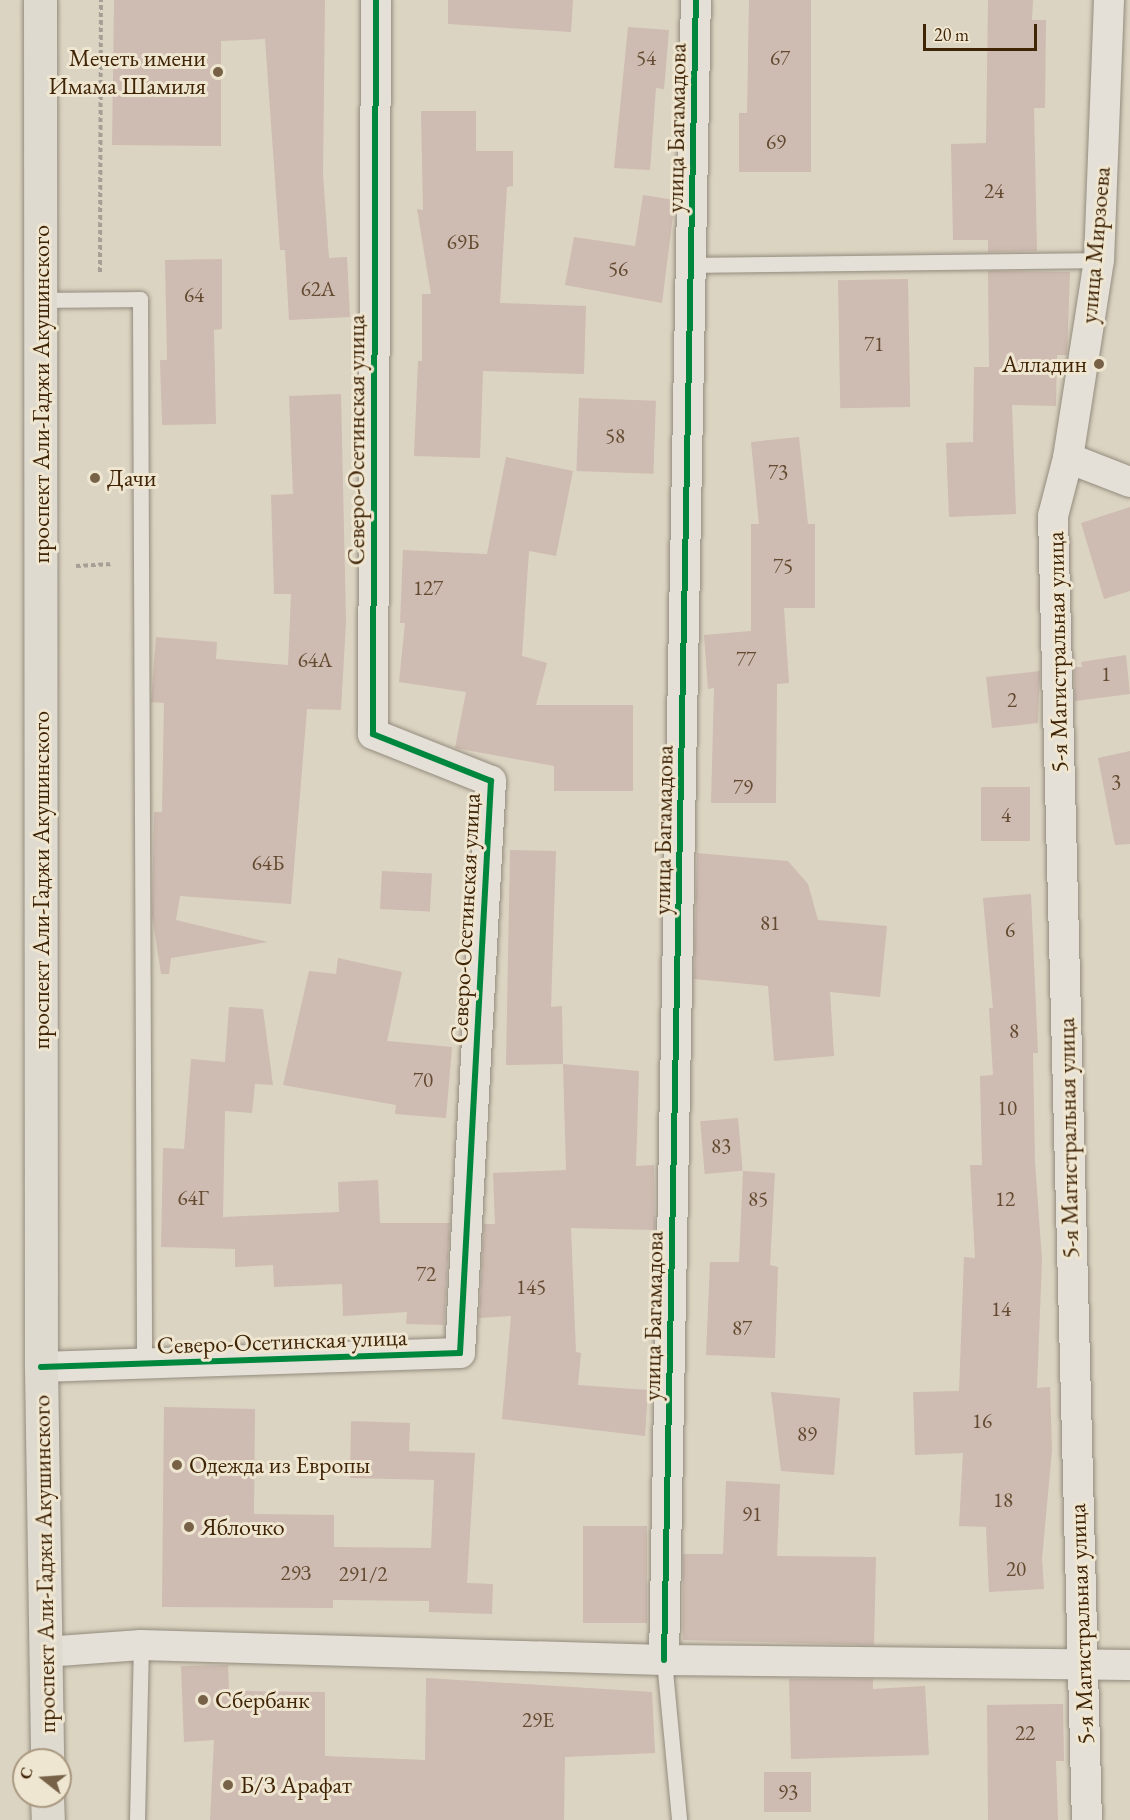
<!DOCTYPE html>
<html>
<head>
<meta charset="utf-8">
<style>
	body { margin:0 }
	#map { position:relative; width:1130px; height:1820px; overflow:hidden; background:#dcd4c2; font-family:"EB Garamond",serif }
	div>[style] { position:absolute }
	[style*='--x'] { left:calc(var(--x)*1px); top:calc(var(--y)*1px); width:calc(var(--w)*1px); rotate:calc(var(--a)*1deg) }
	.building>* { inset:0; background:#cebbb1; transform-origin:0 0 }
	.path>* { height:4px; margin-top:-2px; transform-origin:0; background:repeating-linear-gradient(90deg,#a69f95 0 4.5px,transparent 0 7.5px) }
	.roads { filter:drop-shadow(0 0 2px #938b7d) drop-shadow(0 0 2px #938b7d) }
	.service>* { height:15px; margin:-7.5px; padding:0 7.5px; transform-origin:7.5px; border-radius:7.5px; background:#e4e0d7 }
	.minor>* { height:30px; margin:-15px; padding:0 15px; transform-origin:15px; border-radius:15px; background:#e4e0d7 }
	.primary>* { height:33px; margin:-16.5px; padding:0 16.5px; transform-origin:16.5px; border-radius:16.5px; background:#dfdad0 }
	.cycleway>* { height:6px; margin:-3px; padding:0 3px; transform-origin:3px; border-radius:3px; background:#00873e }
	.dots>* { width:16px; height:16px; translate:-50% -50%; box-sizing:border-box; border:3px solid #efe6d1; border-radius:50% }
	span { translate:-50% -50%; white-space:nowrap; text-align:center; line-height:1.15; -webkit-text-stroke:6px #efe6d1; paint-order:stroke }
	.number-label { font-size:21px; color:#644a31 }
	.number-label span { -webkit-text-stroke-width:0 }
	.poi-label { font-size:24px; color:#402406 }
	.right { translate:-100% -50%; text-align:right }
	.left { translate:0 -50%; text-align:left }
	.street-label { font-size:24px; color:#402406 }
	.north { position:absolute; left:12px; top:1748px; width:60px; height:60px; box-sizing:border-box; background:#efe6d1; border:2px solid #a99880; border-radius:50%; rotate:287deg; font-size:16px; font-weight:700; line-height:24px; text-align:center; color:#402406 }
	.north::after { content:''; display:block; margin:auto; width:21px; height:27px; background:#776248; clip-path:polygon(50% 0,100% 100%,50% 72%,0 100%) }
	.scale { position:absolute; left:923px; top:24px; width:114px; height:27px; box-sizing:border-box; border:3px solid #402406; border-top:0; padding-left:8px; font-size:18px; line-height:21px; white-space:nowrap; color:#402406; -webkit-text-stroke:4px #efe6d1; paint-order:stroke }
</style>
</head>
<body>
<div id="map">
	<div class="building">
		<i style="clip-path:polygon(114px 0,325px 0,323px 175px,329px 258px,347px 257px,350px 317px,289px 320px,285px 250px,280px 250px,265px 39px,221px 41px,221px 146px,112px 145px)"></i>
		<i style="clip-path:polygon(448px 0,573px 0,571px 32px,448px 24px)"></i>
		<i style="clip-path:polygon(749px 0,811px 0,811px 172px,739px 172px,739px 113px,747px 113px)"></i>
		<i style="clip-path:polygon(988px 0,1033px 0,1032px 20px,1046px 20px,1045px 108px,1034px 108px,1037px 251px,988px 252px,988px 240px,953px 240px,951px 144px,986px 143px)"></i>
		<i style="clip-path:polygon(628px 27px,669px 30px,664px 89px,656px 88px,650px 170px,614px 168px)"></i>
		<i style="clip-path:polygon(421px 111px,476px 111px,476px 151px,513px 151px,513px 186px,507px 187px,500px 303px,586px 306px,584px 374px,483px 371px,480px 458px,414px 456px,418px 361px,422px 361px,422px 294px,431px 294px,417px 209px,423px 210px)"></i>
		<i style="clip-path:polygon(643px 195px,675px 200px,662px 303px,565px 285px,574px 237px,635px 246px)"></i>
		<i style="clip-path:polygon(222px 259px,222px 329px,214px 330px,216px 424px,162px 425px,160px 360px,167px 360px,165px 260px)"></i>
		<i style="clip-path:polygon(988px 271px,1070px 272px,1067px 355px,1057px 355px,1056px 406px,1012px 405px,1016px 514px,949px 517px,946px 443px,973px 442px,974px 367px,989px 367px)"></i>
		<i style="left:908px;top:279px;width:128px;height:70px;rotate:89deg"></i>
		<i style="clip-path:polygon(341px 394px,346px 621px,341px 710px,307px 709px,291px 904px,180px 896px,176px 920px,268px 942px,171px 958px,169px 974px,161px 974px,152px 915px,154px 812px,162px 812px,164px 703px,151px 702px,156px 637px,217px 642px,216px 659px,288px 665px,291px 594px,274px 594px,271px 495px,293px 494px,289px 396px)"></i>
		<i style="left:579px;top:398px;width:77px;height:73px;rotate:2deg"></i>
		<i style="clip-path:polygon(799px 437px,808px 524px,815px 524px,815px 608px,784px 608px,789px 683px,777px 684px,776px 803px,711px 803px,714px 688px,708px 689px,704px 635px,751px 631px,751px 524px,759px 524px,751px 442px)"></i>
		<i style="clip-path:polygon(506px 457px,573px 471px,556px 556px,529px 551px,522px 656px,547px 663px,536px 705px,633px 705px,633px 791px,554px 791px,554px 766px,455px 748px,466px 692px,399px 682px,405px 623px,400px 623px,403px 550px,487px 554px)"></i>
		<i style="clip-path:polygon(1130px 507px,1130px 591px,1104px 599px,1081px 523px)"></i>
		<i style="clip-path:polygon(1126px 655px,1130px 694px,1075px 701px,1074px 667px,1082px 667px,1081px 662px)"></i>
		<i style="clip-path:polygon(1040px 671px,1038px 723px,992px 728px,986px 677px)"></i>
		<i style="clip-path:polygon(1130px 751px,1130px 844px,1115px 845px,1098px 758px)"></i>
		<i style="left:1030px;top:787px;width:54px;height:49px;rotate:90deg"></i>
		<i style="clip-path:polygon(510px 850px,556px 851px,551px 1007px,562px 1006px,563px 1064px,506px 1065px)"></i>
		<i style="clip-path:polygon(697px 853px,788px 861px,808px 884px,818px 920px,887px 926px,880px 997px,830px 992px,834px 1056px,774px 1061px,768px 986px,694px 979px)"></i>
		<i style="left:382px;top:871px;width:50px;height:38px;rotate:3deg"></i>
		<i style="clip-path:polygon(1031px 894px,1038px 1053px,1033px 1053px,1035px 1162px,1042px 1260px,1037px 1388px,1050px 1387px,1052px 1450px,1042px 1559px,1044px 1589px,989px 1592px,986px 1527px,959px 1526px,963px 1453px,915px 1455px,913px 1392px,959px 1391px,964px 1257px,975px 1258px,970px 1165px,982px 1165px,980px 1076px,993px 1075px,989px 1008px,993px 1008px,983px 898px)"></i>
		<i style="clip-path:polygon(338px 958px,402px 972px,387px 1041px,452px 1047px,446px 1118px,395px 1114px,396px 1105px,283px 1085px,309px 971px,336px 974px)"></i>
		<i style="clip-path:polygon(229px 1007px,263px 1009px,273px 1085px,255px 1084px,252px 1113px,225px 1111px,223px 1217px,339px 1212px,338px 1182px,378px 1180px,380px 1223px,450px 1223px,444px 1325px,406px 1324px,407px 1312px,343px 1316px,342px 1284px,274px 1287px,273px 1265px,235px 1267px,235px 1249px,161px 1247px,163px 1148px,184px 1149px,191px 1059px,225px 1062px)"></i>
		<i style="clip-path:polygon(563px 1064px,639px 1071px,636px 1166px,654px 1165px,655px 1230px,571px 1228px,576px 1352px,581px 1353px,578px 1385px,648px 1390px,645px 1436px,502px 1419px,511px 1316px,479px 1318px,484px 1224px,495px 1224px,493px 1173px,566px 1170px)"></i>
		<i style="left:738px;top:1118px;width:53px;height:38px;rotate:85deg"></i>
		<i style="clip-path:polygon(743px 1171px,775px 1173px,770px 1265px,778px 1267px,775px 1358px,706px 1355px,710px 1262px,739px 1262px)"></i>
		<i style="clip-path:polygon(771px 1392px,840px 1398px,834px 1475px,781px 1471px)"></i>
		<i style="clip-path:polygon(164px 1407px,255px 1409px,254px 1514px,334px 1515px,334px 1547px,431px 1548px,434px 1480px,350px 1478px,351px 1421px,410px 1423px,409px 1451px,475px 1453px,467px 1583px,493px 1584px,492px 1614px,429px 1612px,429px 1601px,333px 1600px,333px 1608px,162px 1607px)"></i>
		<i style="clip-path:polygon(726px 1481px,780px 1484px,777px 1556px,876px 1557px,874px 1645px,683px 1640px,683px 1554px,723px 1554px)"></i>
		<i style="left:583px;top:1526px;width:64px;height:97px"></i>
		<i style="clip-path:polygon(228px 1665px,229px 1691px,325px 1692px,325px 1756px,425px 1760px,426px 1678px,652px 1692px,655px 1753px,565px 1757px,564px 1820px,210px 1820px,214px 1740px,184px 1742px,181px 1666px)"></i>
		<i style="clip-path:polygon(789px 1679px,873px 1679px,873px 1689px,925px 1686px,929px 1755px,791px 1759px)"></i>
		<i style="clip-path:polygon(1063px 1704px,1064px 1761px,1056px 1761px,1058px 1820px,988px 1820px,987px 1705px)"></i>
		<i style="left:764px;top:1772px;width:47px;height:40px"></i>
	</div>
	<div class="path">
		<i style="--x:100;--y:272;--w:272;--a:-89.8"></i>
		<i style="--x:76;--y:566;--w:37;--a:-3"></i>
	</div>
	<div class="roads">
		<div class="service">
			<i style="--x:693;--y:265;--w:406;--a:-0.7"></i>
			<i style="--x:41;--y:300;--w:99;--a:-0.6"></i>
			<i style="--x:140;--y:299;--w:1065;--a:89.78"></i>
			<i style="--x:664;--y:1660;--w:161;--a:84.6"></i>
			<i style="--x:137;--y:1820;--w:175;--a:-88.7"></i>
		</div>
		<div class="minor">
			<i style="--x:1109;--y:0;--w:260;--a:92.2"></i>
			<i style="--x:1099;--y:260;--w:200;--a:98.9"></i>
			<i style="--x:1068;--y:458;--w:66;--a:21.2"></i>
			<i style="--x:1068;--y:458;--w:60;--a:104.5"></i>
			<i style="--x:1053;--y:516;--w:1304;--a:88.51"></i>
			<i style="--x:41;--y:1367;--w:419;--a:-1.9"></i>
			<i style="--x:460;--y:1353;--w:573;--a:-86.9"></i>
			<i style="--x:491;--y:781;--w:127;--a:-158.3"></i>
			<i style="--x:373;--y:734;--w:734;--a:-89.77"></i>
			<i style="--x:45;--y:1652;--w:96;--a:-4.2"></i>
			<i style="--x:141;--y:1645;--w:523;--a:1.64"></i>
			<i style="--x:664;--y:1660;--w:466;--a:0.6"></i>
			<i style="--x:664;--y:1660;--w:1660;--a:-88.9"></i>
		</div>
		<div class="primary">
			<i style="--x:40;--y:0;--w:1367;--a:89.96"></i>
			<i style="--x:41;--y:1367;--w:393;--a:89.1"></i>
			<i style="--x:47;--y:1796;--w:24;--a:88"></i>
		</div>
	</div>
	<div class="cycleway">
		<i style="--x:41;--y:1367;--w:419;--a:-1.9"></i>
		<i style="--x:460;--y:1353;--w:573;--a:-86.9"></i>
		<i style="--x:491;--y:781;--w:127;--a:-158.3"></i>
		<i style="--x:373;--y:734;--w:734;--a:-89.77"></i>
		<i style="--x:664;--y:1660;--w:1660;--a:-88.9"></i>
	</div>
	<div class="dots">
		<i style="left:218px;top:72px;background:#776248"></i>
		<i style="left:1099px;top:364px;background:#776248"></i>
		<i style="left:95px;top:478px;background:#776248"></i>
		<i style="left:177px;top:1465px;background:#776248"></i>
		<i style="left:189px;top:1527px;background:#776248"></i>
		<i style="left:203px;top:1700px;background:#776248"></i>
		<i style="left:228px;top:1785px;background:#776248"></i>
	</div>
	<div class="number-label">
		<span style="left:646px;top:58px">54</span>
		<span style="left:780px;top:58px">67</span>
		<span style="left:776px;top:142px">69</span>
		<span style="left:994px;top:191px">24</span>
		<span style="left:463px;top:242px">69Б</span>
		<span style="left:618px;top:269px">56</span>
		<span style="left:318px;top:289px">62А</span>
		<span style="left:194px;top:295px">64</span>
		<span style="left:874px;top:344px">71</span>
		<span style="left:615px;top:436px">58</span>
		<span style="left:778px;top:472px">73</span>
		<span style="left:783px;top:566px">75</span>
		<span style="left:428px;top:588px">127</span>
		<span style="left:746px;top:659px">77</span>
		<span style="left:315px;top:660px">64А</span>
		<span style="left:1106px;top:674px">1</span>
		<span style="left:1012px;top:700px">2</span>
		<span style="left:1116px;top:782px">3</span>
		<span style="left:743px;top:787px">79</span>
		<span style="left:1006px;top:815px">4</span>
		<span style="left:268px;top:863px">64Б</span>
		<span style="left:770px;top:923px">81</span>
		<span style="left:1010px;top:930px">6</span>
		<span style="left:1014px;top:1031px">8</span>
		<span style="left:423px;top:1080px">70</span>
		<span style="left:1007px;top:1108px">10</span>
		<span style="left:721px;top:1146px">83</span>
		<span style="left:193px;top:1198px">64Г</span>
		<span style="left:758px;top:1199px">85</span>
		<span style="left:1005px;top:1199px">12</span>
		<span style="left:426px;top:1274px">72</span>
		<span style="left:531px;top:1287px">145</span>
		<span style="left:1001px;top:1309px">14</span>
		<span style="left:742px;top:1328px">87</span>
		<span style="left:982px;top:1421px">16</span>
		<span style="left:807px;top:1434px">89</span>
		<span style="left:1003px;top:1500px">18</span>
		<span style="left:752px;top:1514px">91</span>
		<span style="left:1016px;top:1569px">20</span>
		<span style="left:296px;top:1573px">29З</span>
		<span style="left:363px;top:1574px">291/2</span>
		<span style="left:538px;top:1720px">29Е</span>
		<span style="left:1025px;top:1733px">22</span>
		<span style="left:788px;top:1792px">93</span>
	</div>
	<div class="poi-label">
		<span class="right" style="left:206px;top:72px">Мечеть имени<br>Имама Шамиля</span>
		<span class="right" style="left:1087px;top:364px">Алладин</span>
		<span class="left" style="left:107px;top:478px">Дачи</span>
		<span class="left" style="left:189px;top:1465px">Одежда из Европы</span>
		<span class="left" style="left:201px;top:1527px">Яблочко</span>
		<span class="left" style="left:215px;top:1700px">Сбербанк</span>
		<span class="left" style="left:240px;top:1785px">Б/З Арафат</span>
	</div>
	<div class="street-label">
		<span style="left:676px;top:128px;rotate:-89deg">улица Багамадова</span>
		<span style="left:1095px;top:245px;rotate:-85deg">улица Мирзоева</span>
		<span style="left:41px;top:394px;rotate:-90deg">проспект Али-Гаджи Акушинского</span>
		<span style="left:356px;top:440px;rotate:-90deg">Северо-Осетинская улица</span>
		<span style="left:1057px;top:652px;rotate:-91deg">5-я Магистральная улица</span>
		<span style="left:663px;top:830px;rotate:-89deg">улица Багамадова</span>
		<span style="left:41px;top:880px;rotate:-90deg">проспект Али-Гаджи Акушинского</span>
		<span style="left:465px;top:918px;rotate:-87deg">Северо-Осетинская улица</span>
		<span style="left:1068px;top:1138px;rotate:-91deg">5-я Магистральная улица</span>
		<span style="left:653px;top:1316px;rotate:-89deg">улица Багамадова</span>
		<span style="left:282px;top:1341px;rotate:-2deg">Северо-Осетинская улица</span>
		<span style="left:44px;top:1564px;rotate:-91deg">проспект Али-Гаджи Акушинского</span>
		<span style="left:1081px;top:1624px;rotate:-92deg">5-я Магистральная улица</span>
	</div>
	<div class="north">С</div>
	<div class="scale">20 m</div>
</div>
</body>
</html>
